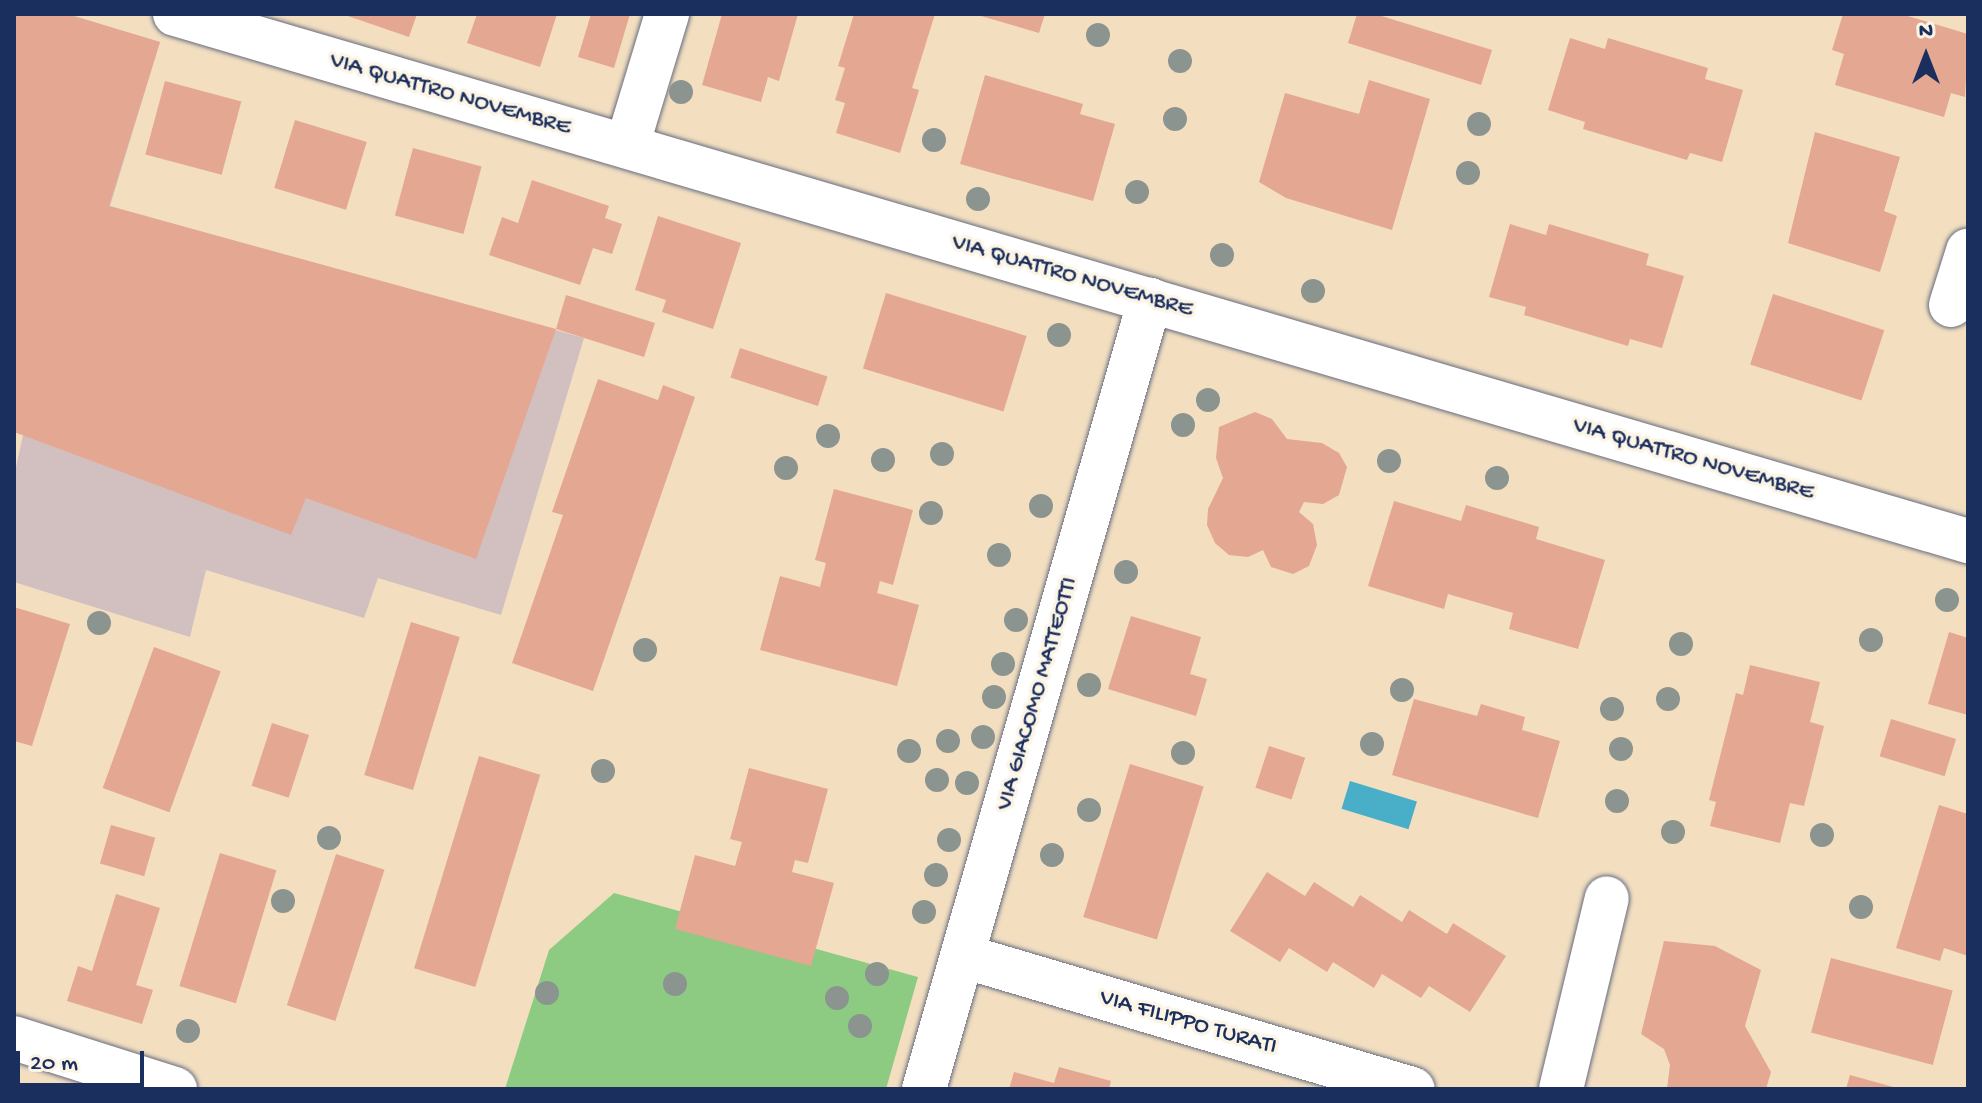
<!DOCTYPE html>
<html>
<head>
<meta charset="utf-8">
<style>
	body { margin:0 }
	#map { position:relative; width:1982px; height:1103px; overflow:hidden; background:#f3dfc0; font-family:"Gochi Hand",sans-serif }
	div>[style] { position:absolute }
	[style*='--x'] { left:calc(var(--x)*1px); top:calc(var(--y)*1px); width:calc(var(--w)*1px); rotate:calc(var(--a)*1deg) }
	.industrial>* { inset:0; background:#d2bfc0 }
	.green>* { inset:0; background:#8ccb81 }
	.water>* { inset:0; background:#49aec8; transform-origin:0 0 }
	.building>* { inset:0; background:#e4a791; transform-origin:0 0 }
	.roads { filter:drop-shadow(0 0 2px #676d80) drop-shadow(0 0 2px #676d80) }
	.street>* { height:44px; margin:-22px; padding:0 22px; transform-origin:22px; border-radius:22px; background:#fff }
	.trees>* { width:24px; height:24px; margin:-12px; border-radius:50%; background:#8c948f }
	span { translate:-50% -50%; white-space:nowrap; text-align:center; line-height:1.15; -webkit-text-stroke:7px #fcf5e5; paint-order:stroke }
	.street-label { font-size:24px; color:#1b2f5e }
	.frame { position:absolute; inset:0; border:16px solid #1b2f5e; pointer-events:none }
	.north { position:absolute; left:1886px; top:16px; width:80px; height:80px; -webkit-text-stroke:6px #fcf5e5; paint-order:stroke; rotate:0deg; font-size:22px; font-weight:700; line-height:32px; text-align:center; color:#1b2f5e }
	.north::after { content:''; display:block; margin:auto; width:28px; height:36px; background:#1b2f5e; clip-path:polygon(50% 0,100% 100%,50% 72%,0 100%) }
	.scale { position:absolute; left:16px; top:1051px; width:128px; height:36px; box-sizing:border-box; border:4px solid #1b2f5e; border-top:0; padding-left:10px; font-size:24px; line-height:28px; white-space:nowrap; color:#1b2f5e; -webkit-text-stroke:6px #fcf5e5; paint-order:stroke }
</style>
</head>
<body>
<div id="map">
	<div class="industrial">
		<i style="clip-path:polygon(67px 14px,160px 42px,110px 206px,584px 338px,501px 615px,378px 578px,364px 618px,206px 570px,190px 637px,14px 582px,14px 476px,23px 435px)"></i>
	</div>
	<div class="green">
		<i style="clip-path:polygon(614px 893px,918px 977px,886px 1089px,505px 1089px,549px 950px)"></i>
	</div>
	<div class="water">
		<i style="left:1350px;top:781px;width:70px;height:29px;rotate:17deg"></i>
	</div>
	<div class="building">
		<i style="clip-path:polygon(14px 14px,67px 14px,160px 42px,109px 206px,556px 329px,566px 295px,655px 323px,644px 357px,556px 329px,476px 559px,306px 498px,291px 535px,14px 432px)"></i>
		<i style="clip-path:polygon(342px 14px,417px 14px,409px 37px)"></i>
		<i style="clip-path:polygon(477px 14px,557px 14px,540px 67px,467px 43px)"></i>
		<i style="clip-path:polygon(591px 14px,630px 14px,614px 68px,578px 57px)"></i>
		<i style="clip-path:polygon(722px 14px,798px 14px,779px 81px,768px 77px,761px 102px,702px 85px)"></i>
		<i style="clip-path:polygon(854px 14px,935px 14px,912px 88px,919px 90px,900px 153px,836px 133px,845px 103px,835px 100px,845px 68px,838px 66px)"></i>
		<i style="clip-path:polygon(974px 14px,1045px 14px,1039px 33px)"></i>
		<i style="clip-path:polygon(1357px 14px,1375px 14px,1492px 50px,1481px 85px,1348px 43px)"></i>
		<i style="clip-path:polygon(1843px 14px,1901px 14px,1968px 34px,1965px 97px,1951px 93px,1944px 117px,1835px 85px,1844px 54px,1832px 50px)"></i>
		<i style="clip-path:polygon(1570px 38px,1605px 49px,1608px 38px,1708px 68px,1705px 79px,1743px 90px,1722px 162px,1690px 153px,1687px 160px,1583px 129px,1585px 122px,1548px 110px)"></i>
		<i style="clip-path:polygon(985px 75px,1083px 104px,1080px 114px,1115px 124px,1093px 201px,960px 164px)"></i>
		<i style="clip-path:polygon(1369px 80px,1430px 99px,1392px 230px,1286px 198px,1259px 182px,1285px 93px,1359px 114px)"></i>
		<i style="left:165px;top:81px;width:79px;height:76px;rotate:15deg"></i>
		<i style="left:295px;top:120px;width:75px;height:71px;rotate:17deg"></i>
		<i style="clip-path:polygon(1815px 132px,1900px 157px,1884px 211px,1897px 216px,1880px 272px,1788px 243px)"></i>
		<i style="left:413px;top:148px;width:71px;height:70px;rotate:15deg"></i>
		<i style="clip-path:polygon(532px 180px,609px 206px,605px 218px,622px 224px,612px 254px,593px 248px,580px 285px,489px 255px,502px 217px,518px 223px)"></i>
		<i style="clip-path:polygon(658px 216px,741px 243px,713px 329px,662px 312px,666px 300px,635px 290px)"></i>
		<i style="clip-path:polygon(1510px 224px,1546px 235px,1549px 224px,1649px 254px,1646px 265px,1684px 276px,1662px 348px,1630px 339px,1628px 346px,1524px 315px,1526px 307px,1489px 297px)"></i>
		<i style="left:886px;top:293px;width:147px;height:79px;rotate:17deg"></i>
		<i style="left:1773px;top:294px;width:117px;height:74px;rotate:18deg"></i>
		<i style="left:740px;top:348px;width:92px;height:31px;rotate:18deg"></i>
		<i style="clip-path:polygon(598px 379px,658px 400px,663px 385px,695px 397px,593px 691px,512px 663px,563px 515px,552px 512px)"></i>
		<i style="clip-path:polygon(1255px 412px,1272px 419px,1287px 439px,1322px 443px,1339px 453px,1347px 467px,1339px 495px,1323px 504px,1304px 502px,1299px 512px,1313px 524px,1317px 545px,1309px 566px,1293px 574px,1271px 567px,1263px 550px,1248px 557px,1229px 555px,1215px 543px,1207px 525px,1208px 509px,1223px 478px,1216px 458px,1219px 427px)"></i>
		<i style="clip-path:polygon(834px 489px,913px 510px,893px 585px,880px 581px,877px 593px,919px 605px,897px 686px,760px 650px,780px 576px,820px 587px,826px 563px,815px 560px)"></i>
		<i style="clip-path:polygon(1394px 501px,1461px 521px,1466px 505px,1539px 527px,1536px 539px,1605px 560px,1578px 649px,1509px 629px,1513px 613px,1448px 594px,1444px 609px,1368px 586px)"></i>
		<i style="clip-path:polygon(14px 607px,70px 624px,32px 746px,14px 741px)"></i>
		<i style="clip-path:polygon(1131px 616px,1201px 637px,1190px 674px,1207px 679px,1196px 716px,1108px 689px)"></i>
		<i style="left:411px;top:622px;width:51px;height:160px;rotate:17deg"></i>
		<i style="clip-path:polygon(1949px 632px,1968px 638px,1968px 715px,1928px 704px)"></i>
		<i style="left:154px;top:647px;width:71px;height:150px;rotate:20deg"></i>
		<i style="clip-path:polygon(1750px 665px,1820px 682px,1810px 722px,1824px 726px,1804px 806px,1790px 803px,1780px 843px,1710px 826px,1716px 802px,1709px 800px,1736px 693px,1743px 695px)"></i>
		<i style="clip-path:polygon(1414px 699px,1477px 716px,1481px 704px,1525px 717px,1522px 730px,1560px 741px,1538px 818px,1392px 775px)"></i>
		<i style="left:1891px;top:719px;width:68px;height:39px;rotate:17deg"></i>
		<i style="left:272px;top:723px;width:39px;height:66px;rotate:18deg"></i>
		<i style="left:1269px;top:746px;width:38px;height:44px;rotate:18deg"></i>
		<i style="left:479px;top:756px;width:64px;height:222px;rotate:17deg"></i>
		<i style="left:1130px;top:764px;width:77px;height:160px;rotate:17deg"></i>
		<i style="clip-path:polygon(749px 768px,828px 789px,808px 863px,795px 860px,792px 872px,834px 883px,811px 966px,675px 929px,695px 855px,735px 866px,742px 842px,730px 839px)"></i>
		<i style="clip-path:polygon(1939px 805px,1968px 814px,1968px 956px,1944px 948px,1940px 961px,1896px 948px)"></i>
		<i style="left:111px;top:825px;width:46px;height:40px;rotate:16deg"></i>
		<i style="left:220px;top:853px;width:59px;height:139px;rotate:17deg"></i>
		<i style="left:336px;top:854px;width:51px;height:159px;rotate:18deg"></i>
		<i style="clip-path:polygon(1267px 872px,1305px 896px,1314px 882px,1353px 907px,1360px 895px,1402px 922px,1409px 910px,1447px 934px,1453px 923px,1506px 956px,1470px 1012px,1429px 986px,1421px 998px,1382px 974px,1374px 988px,1333px 962px,1327px 972px,1289px 948px,1280px 962px,1230px 931px)"></i>
		<i style="clip-path:polygon(116px 894px,160px 908px,136px 985px,153px 990px,142px 1024px,67px 1001px,78px 966px,92px 971px)"></i>
		<i style="clip-path:polygon(1664px 941px,1715px 946px,1761px 970px,1745px 1026px,1771px 1072px,1766px 1089px,1667px 1089px,1670px 1065px,1664px 1049px,1641px 1034px)"></i>
		<i style="left:1831px;top:958px;width:126px;height:77px;rotate:15deg"></i>
		<i style="clip-path:polygon(1059px 1067px,1111px 1081px,1109px 1089px,1009px 1089px,1014px 1072px,1054px 1083px)"></i>
		<i style="clip-path:polygon(1850px 1075px,1897px 1088px,1897px 1089px,1846px 1089px)"></i>
	</div>
	<div class="roads">
		<div class="street">
			<i style="--x:175;--y:14;--w:1869;--a:16.38"></i>
			<i style="--x:627;--y:146;--w:138;--a:-73.1"></i>
			<i style="--x:1951;--y:305;--w:57;--a:-72.5"></i>
			<i style="--x:963;--y:956;--w:469;--a:16.5"></i>
			<i style="--x:14;--y:1038;--w:169;--a:17.6"></i>
			<i style="--x:924;--y:1089;--w:821;--a:-74.02"></i>
			<i style="--x:1561;--y:1089;--w:196;--a:-76.5"></i>
		</div>
	</div>
	<div class="trees">
		<i style="left:1098px;top:35px"></i>
		<i style="left:1180px;top:61px"></i>
		<i style="left:681px;top:92px"></i>
		<i style="left:1175px;top:119px"></i>
		<i style="left:1479px;top:124px"></i>
		<i style="left:934px;top:140px"></i>
		<i style="left:1468px;top:173px"></i>
		<i style="left:1137px;top:192px"></i>
		<i style="left:978px;top:199px"></i>
		<i style="left:1222px;top:255px"></i>
		<i style="left:1313px;top:291px"></i>
		<i style="left:1059px;top:335px"></i>
		<i style="left:1208px;top:400px"></i>
		<i style="left:1183px;top:425px"></i>
		<i style="left:828px;top:436px"></i>
		<i style="left:942px;top:454px"></i>
		<i style="left:883px;top:460px"></i>
		<i style="left:1389px;top:461px"></i>
		<i style="left:786px;top:468px"></i>
		<i style="left:1497px;top:478px"></i>
		<i style="left:1041px;top:506px"></i>
		<i style="left:931px;top:513px"></i>
		<i style="left:999px;top:555px"></i>
		<i style="left:1126px;top:572px"></i>
		<i style="left:1947px;top:600px"></i>
		<i style="left:1016px;top:620px"></i>
		<i style="left:99px;top:623px"></i>
		<i style="left:1871px;top:640px"></i>
		<i style="left:1681px;top:644px"></i>
		<i style="left:645px;top:650px"></i>
		<i style="left:1003px;top:664px"></i>
		<i style="left:1089px;top:685px"></i>
		<i style="left:1402px;top:690px"></i>
		<i style="left:994px;top:697px"></i>
		<i style="left:1668px;top:699px"></i>
		<i style="left:1612px;top:709px"></i>
		<i style="left:983px;top:737px"></i>
		<i style="left:948px;top:741px"></i>
		<i style="left:1372px;top:744px"></i>
		<i style="left:1621px;top:749px"></i>
		<i style="left:909px;top:751px"></i>
		<i style="left:1183px;top:753px"></i>
		<i style="left:603px;top:771px"></i>
		<i style="left:937px;top:780px"></i>
		<i style="left:967px;top:783px"></i>
		<i style="left:1617px;top:801px"></i>
		<i style="left:1089px;top:810px"></i>
		<i style="left:1673px;top:832px"></i>
		<i style="left:1822px;top:835px"></i>
		<i style="left:329px;top:838px"></i>
		<i style="left:949px;top:840px"></i>
		<i style="left:1052px;top:855px"></i>
		<i style="left:936px;top:875px"></i>
		<i style="left:283px;top:901px"></i>
		<i style="left:1861px;top:907px"></i>
		<i style="left:924px;top:912px"></i>
		<i style="left:877px;top:974px"></i>
		<i style="left:675px;top:984px"></i>
		<i style="left:547px;top:993px"></i>
		<i style="left:837px;top:998px"></i>
		<i style="left:860px;top:1026px"></i>
		<i style="left:188px;top:1031px"></i>
	</div>
	<div class="street-label">
		<span style="left:450px;top:95px;rotate:16deg">VIA QUATTRO NOVEMBRE</span>
		<span style="left:1072px;top:277px;rotate:16deg">VIA QUATTRO NOVEMBRE</span>
		<span style="left:1693px;top:460px;rotate:16deg">VIA QUATTRO NOVEMBRE</span>
		<span style="left:1038px;top:694px;rotate:-74deg">VIA GIACOMO MATTEOTTI</span>
		<span style="left:1188px;top:1023px;rotate:16deg">VIA FILIPPO TURATI</span>
	</div>
	<div class="frame"></div>
	<div class="north">N</div>
	<div class="scale">20 m</div>
</div>
</body>
</html>
